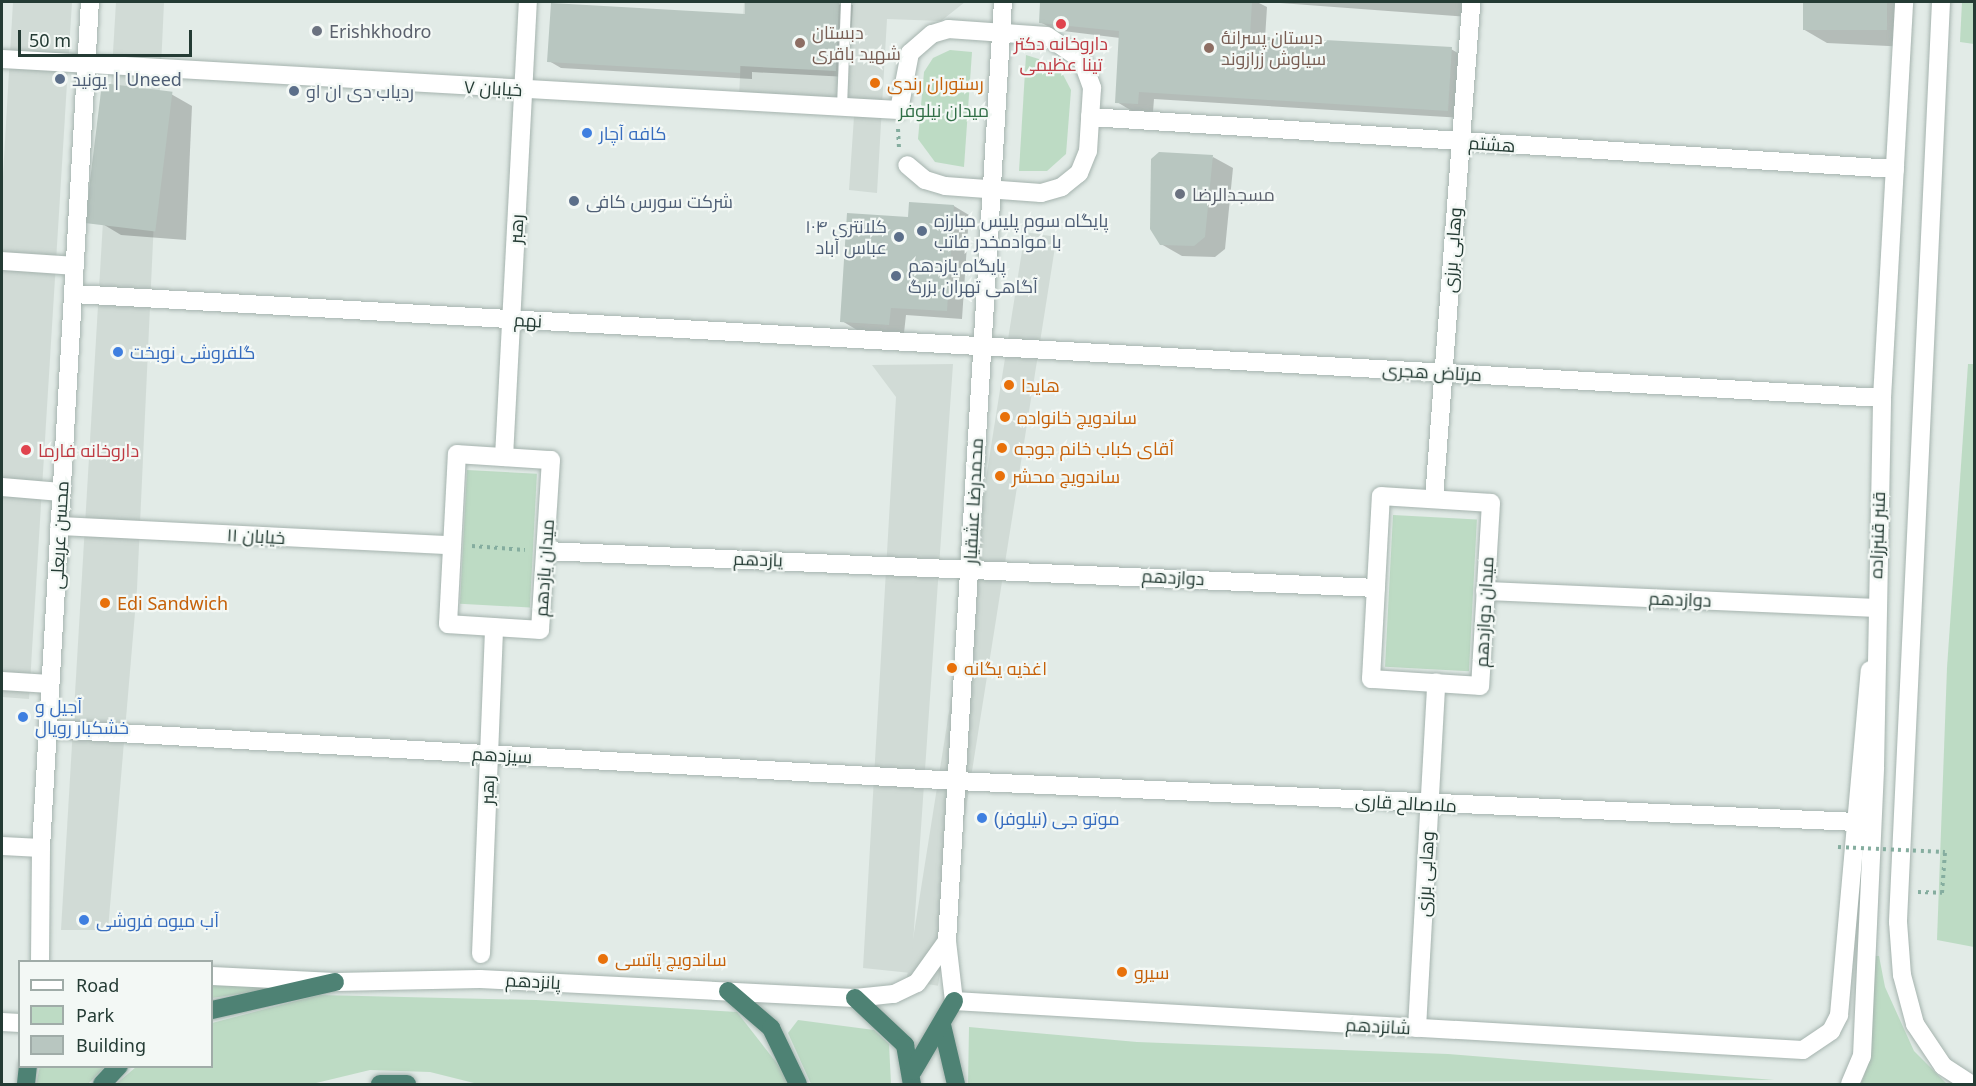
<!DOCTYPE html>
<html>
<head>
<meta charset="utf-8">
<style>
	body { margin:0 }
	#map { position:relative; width:1976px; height:1086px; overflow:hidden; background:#e2ebe7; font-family:"Noto Sans",Cairo,sans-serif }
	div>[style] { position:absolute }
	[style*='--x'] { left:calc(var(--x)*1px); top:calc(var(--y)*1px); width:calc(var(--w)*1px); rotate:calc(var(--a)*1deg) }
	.built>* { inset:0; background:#d1dbd6; transform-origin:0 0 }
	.green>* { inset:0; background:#bddbc4; transform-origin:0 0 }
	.shadow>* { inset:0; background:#0003 }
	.building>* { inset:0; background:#b8c6c0; transform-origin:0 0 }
	.path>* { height:4px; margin-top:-2px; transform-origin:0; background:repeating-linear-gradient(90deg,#85ad9f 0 3px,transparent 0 7.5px) }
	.roads { filter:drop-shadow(0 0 2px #a5b3ae) drop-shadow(0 0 2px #a5b3ae) }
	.service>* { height:10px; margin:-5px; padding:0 5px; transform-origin:5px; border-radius:5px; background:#fff }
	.minor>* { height:18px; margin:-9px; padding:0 9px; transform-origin:9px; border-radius:9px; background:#fff }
	.secondary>* { height:18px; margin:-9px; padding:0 9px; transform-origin:9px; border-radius:9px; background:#fff }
	.trunk>* { height:18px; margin:-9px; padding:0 9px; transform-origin:9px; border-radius:9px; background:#4e8274 }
	.path-bridge>* { height:4px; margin-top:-2px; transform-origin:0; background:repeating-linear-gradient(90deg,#85ad9f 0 3px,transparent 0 7.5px) }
	.dots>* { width:16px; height:16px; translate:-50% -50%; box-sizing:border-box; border:3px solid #f3f8f5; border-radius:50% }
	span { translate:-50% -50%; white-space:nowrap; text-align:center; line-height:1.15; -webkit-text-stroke:4.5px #f3f8f5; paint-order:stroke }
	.worship-label { font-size:18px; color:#5b616d }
	.left { translate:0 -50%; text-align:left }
	.education-label { font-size:18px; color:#785e54 }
	.health-label { font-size:18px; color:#be3a42 }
	.service-label { font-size:18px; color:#4e5e75 }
	.right { translate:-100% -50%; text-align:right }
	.food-label { font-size:18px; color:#c56008 }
	.street-label { font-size:18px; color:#243b34 }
	.park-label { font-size:18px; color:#316f47 }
	.shop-label { font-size:18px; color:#366cbe }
	.frame { position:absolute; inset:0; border:3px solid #243b34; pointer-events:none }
	.legend { position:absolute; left:18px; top:960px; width:195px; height:108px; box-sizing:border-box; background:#f3f8f5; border:2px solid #a0aca8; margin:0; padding:8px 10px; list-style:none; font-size:18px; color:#243b34 }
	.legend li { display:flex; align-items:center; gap:12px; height:30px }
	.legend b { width:30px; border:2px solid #a0aca8 }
	.scale { position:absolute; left:18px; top:30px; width:174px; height:27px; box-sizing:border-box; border:3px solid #243b34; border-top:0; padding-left:8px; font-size:18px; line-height:21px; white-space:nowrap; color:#243b34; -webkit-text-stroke:4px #f3f8f5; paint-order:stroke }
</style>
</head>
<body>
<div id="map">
	<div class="built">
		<i style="clip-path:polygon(13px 2px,72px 2px,29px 699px,2px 697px,2px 193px)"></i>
		<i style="clip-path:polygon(116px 2px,164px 2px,137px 589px,108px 930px,61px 930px)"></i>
		<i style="clip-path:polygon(744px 2px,965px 2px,941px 21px,887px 19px,877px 193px,849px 190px,855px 102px,739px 96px)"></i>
		<i style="left:1025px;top:232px;width:32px;height:758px;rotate:9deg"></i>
		<i style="clip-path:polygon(953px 364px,911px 973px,863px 968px,896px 397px,872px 365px)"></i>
	</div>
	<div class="green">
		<i style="clip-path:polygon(1962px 2px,1974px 2px,1974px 44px,1960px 42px)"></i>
		<i style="clip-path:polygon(950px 50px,972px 52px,964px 167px,935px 162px,918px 139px,924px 72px,933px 58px)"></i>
		<i style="clip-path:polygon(1026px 55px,1058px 65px,1071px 90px,1066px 154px,1047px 171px,1019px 171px)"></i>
		<i style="clip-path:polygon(1968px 364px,1974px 364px,1974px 947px,1937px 940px,1947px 668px)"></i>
		<i style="left:467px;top:470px;width:70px;height:134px;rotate:3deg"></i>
		<i style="left:1393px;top:515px;width:84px;height:152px;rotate:3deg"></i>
		<i style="clip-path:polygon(1872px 956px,1879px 956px,1885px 987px,1914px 1051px,1947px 1084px,1861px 1084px,1869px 1061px)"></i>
		<i style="clip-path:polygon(212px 985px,300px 985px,212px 998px)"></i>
		<i style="clip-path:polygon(319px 995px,536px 1000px,737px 1012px,786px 1075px,787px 1084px,478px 1084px,430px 1072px,370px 1070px,312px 1084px,116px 1084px,136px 1067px,212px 1066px,212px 1023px)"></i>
		<i style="clip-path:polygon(798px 1020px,874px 1030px,889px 1044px,891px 1084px,811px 1084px,788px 1033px)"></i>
		<i style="clip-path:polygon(969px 1027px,1137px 1042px,1448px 1054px,1774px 1080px,968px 1084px)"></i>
		<i style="clip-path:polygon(40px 1066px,105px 1066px,105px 1067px,88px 1084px,36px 1084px)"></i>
	</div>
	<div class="shadow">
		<i style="clip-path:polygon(747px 2px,853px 5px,848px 77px,752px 72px,752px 79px,561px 68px,549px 61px,746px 15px)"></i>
		<i style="clip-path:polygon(1041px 2px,1257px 2px,1267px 7px,1265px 39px,1451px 49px,1466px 58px,1463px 118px,1154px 99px,1153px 112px,1132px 111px,1117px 102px,1120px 38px,1055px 30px,1040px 22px)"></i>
		<i style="clip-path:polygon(1268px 2px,1470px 2px,1469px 17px)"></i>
		<i style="clip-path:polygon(1804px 2px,1911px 2px,1909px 47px,1827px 43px,1803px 29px)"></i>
		<i style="clip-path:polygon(171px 94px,192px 106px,186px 240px,121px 235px,101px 223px)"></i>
		<i style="clip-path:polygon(1213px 157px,1233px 168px,1225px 249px,1215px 257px,1182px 256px,1161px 244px)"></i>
		<i style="clip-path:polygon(911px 203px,954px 206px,969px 215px,962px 319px,906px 315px,904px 333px,857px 330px,842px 321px,910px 219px)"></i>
	</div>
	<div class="building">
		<i style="clip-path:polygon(745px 2px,839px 2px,836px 71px,740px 66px,740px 73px,547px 62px,551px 3px,745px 14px)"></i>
		<i style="clip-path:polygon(1040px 2px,1252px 2px,1250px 36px,1452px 47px,1448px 111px,1139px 92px,1138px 104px,1115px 103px,1119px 31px,1039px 23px)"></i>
		<i style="left:1803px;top:2px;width:84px;height:28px"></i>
		<i style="left:102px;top:83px;width:71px;height:141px;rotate:7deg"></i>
		<i style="clip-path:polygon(1159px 152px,1213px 155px,1205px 237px,1194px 246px,1160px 245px,1150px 229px,1151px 159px)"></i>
		<i style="clip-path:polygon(909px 202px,954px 205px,947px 311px,891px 308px,889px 325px,840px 322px,847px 213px,908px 217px)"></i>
	</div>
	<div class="path">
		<i style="--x:898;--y:129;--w:19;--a:87"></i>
		<i style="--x:472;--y:546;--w:53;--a:4.3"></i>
		<i style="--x:1918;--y:892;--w:24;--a:2"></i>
		<i style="--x:1942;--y:893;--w:41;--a:-85.8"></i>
	</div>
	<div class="roads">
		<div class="service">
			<i style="--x:842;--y:107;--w:105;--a:-87.8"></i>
		</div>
		<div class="minor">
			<i style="--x:2;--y:59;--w:898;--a:3.25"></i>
			<i style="--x:899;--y:110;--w:58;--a:-79.1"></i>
			<i style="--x:910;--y:53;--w:29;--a:-41"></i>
			<i style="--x:932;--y:34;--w:17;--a:-17"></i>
			<i style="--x:948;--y:29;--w:99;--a:4"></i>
			<i style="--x:1047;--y:36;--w:42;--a:34.4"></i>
			<i style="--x:1082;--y:60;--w:30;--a:70"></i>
			<i style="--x:1092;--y:88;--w:63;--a:93.6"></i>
			<i style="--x:1088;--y:151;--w:24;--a:112"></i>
			<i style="--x:1079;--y:173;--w:22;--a:141"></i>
			<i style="--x:1062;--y:187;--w:22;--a:164"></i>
			<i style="--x:1041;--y:193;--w:96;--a:-175.8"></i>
			<i style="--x:945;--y:186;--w:21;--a:-163"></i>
			<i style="--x:925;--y:180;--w:23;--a:-140"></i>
			<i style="--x:1090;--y:117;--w:807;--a:3.7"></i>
			<i style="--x:2;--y:261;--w:73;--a:3.9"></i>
			<i style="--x:73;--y:294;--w:1812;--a:3.29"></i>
			<i style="--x:457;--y:454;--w:94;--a:3.7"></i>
			<i style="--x:551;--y:460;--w:170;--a:93.7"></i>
			<i style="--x:540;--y:630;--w:92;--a:-176.3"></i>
			<i style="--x:448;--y:624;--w:170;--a:-87"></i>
			<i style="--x:504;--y:457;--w:456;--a:-87"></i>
			<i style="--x:2;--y:487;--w:59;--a:4.8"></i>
			<i style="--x:1381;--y:496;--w:110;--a:3.6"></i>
			<i style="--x:1491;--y:503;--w:183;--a:93.4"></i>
			<i style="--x:1480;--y:686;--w:109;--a:-176.3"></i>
			<i style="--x:1371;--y:679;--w:183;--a:-86.9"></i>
			<i style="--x:1434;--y:499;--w:498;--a:-85.7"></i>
			<i style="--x:59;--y:526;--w:393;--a:2.8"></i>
			<i style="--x:546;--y:551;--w:831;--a:2.55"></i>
			<i style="--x:1485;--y:591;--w:389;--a:2.5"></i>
			<i style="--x:2;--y:681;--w:48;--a:3.6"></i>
			<i style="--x:48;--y:729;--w:910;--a:3.27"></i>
			<i style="--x:957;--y:781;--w:899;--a:2.61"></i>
			<i style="--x:2;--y:846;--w:39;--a:3"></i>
			<i style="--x:481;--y:954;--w:327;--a:-87.7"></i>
			<i style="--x:954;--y:1001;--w:850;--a:3.3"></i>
			<i style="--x:1803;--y:1050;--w:34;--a:-34"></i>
			<i style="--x:1831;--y:1031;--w:18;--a:-63"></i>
			<i style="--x:1839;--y:1015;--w:346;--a:-84.9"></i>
			<i style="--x:2;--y:1022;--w:18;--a:3"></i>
			<i style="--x:1417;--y:1028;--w:346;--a:-86.8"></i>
		</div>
		<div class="secondary">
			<i style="--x:1941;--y:2;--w:921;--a:92.68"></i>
			<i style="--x:1898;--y:922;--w:53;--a:85.7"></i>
			<i style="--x:1902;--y:975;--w:51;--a:75.1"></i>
			<i style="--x:1915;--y:1024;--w:50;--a:56.3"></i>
			<i style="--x:1943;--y:1066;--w:33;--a:33"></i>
			<i style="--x:40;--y:962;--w:114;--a:-89.5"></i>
			<i style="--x:41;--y:848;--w:847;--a:-86.69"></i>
			<i style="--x:212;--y:976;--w:123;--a:2.8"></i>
			<i style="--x:335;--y:982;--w:145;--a:-1.2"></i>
			<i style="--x:480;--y:979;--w:375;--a:2.9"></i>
			<i style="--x:855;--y:998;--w:39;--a:-6"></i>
			<i style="--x:894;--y:994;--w:25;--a:-26"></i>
			<i style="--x:917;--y:983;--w:52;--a:-54.5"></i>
			<i style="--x:954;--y:1001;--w:60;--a:-96.7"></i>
			<i style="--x:947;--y:941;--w:941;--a:-86.59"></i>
			<i style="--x:1850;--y:1084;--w:30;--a:-67"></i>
			<i style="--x:1862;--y:1056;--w:289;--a:-87.4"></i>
			<i style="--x:1875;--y:767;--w:369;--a:-88.9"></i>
			<i style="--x:1882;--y:398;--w:397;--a:-86.8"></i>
		</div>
		<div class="trunk">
			<i style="--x:728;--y:991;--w:57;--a:40.7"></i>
			<i style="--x:771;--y:1028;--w:62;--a:64.3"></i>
			<i style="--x:855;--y:998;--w:69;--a:43.2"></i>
			<i style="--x:905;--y:1045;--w:40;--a:80"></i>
			<i style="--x:212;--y:1010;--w:126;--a:-12.8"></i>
			<i style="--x:942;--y:1025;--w:61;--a:76.7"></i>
			<i style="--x:913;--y:1071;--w:81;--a:-59.6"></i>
			<i style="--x:26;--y:1084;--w:18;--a:-84"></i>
			<i style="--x:102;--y:1084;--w:25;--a:-47"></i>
			<i style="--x:380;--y:1084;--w:27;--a:0"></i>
		</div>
	</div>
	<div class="path-bridge">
		<i style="--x:1838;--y:847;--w:107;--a:2.7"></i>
	</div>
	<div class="dots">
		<i style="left:1061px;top:24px;background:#e0444e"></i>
		<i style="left:317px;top:31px;background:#6b7280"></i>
		<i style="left:800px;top:43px;background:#8d6e63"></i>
		<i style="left:1209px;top:48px;background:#8d6e63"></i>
		<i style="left:60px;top:79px;background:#5c6f8a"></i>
		<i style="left:875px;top:83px;background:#e8710a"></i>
		<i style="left:294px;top:91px;background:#5c6f8a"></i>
		<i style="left:587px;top:133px;background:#3f7fe0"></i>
		<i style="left:1180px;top:194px;background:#6b7280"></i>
		<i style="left:574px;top:201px;background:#5c6f8a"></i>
		<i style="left:922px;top:231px;background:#5c6f8a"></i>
		<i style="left:899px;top:237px;background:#5c6f8a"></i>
		<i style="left:896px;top:276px;background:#5c6f8a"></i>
		<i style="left:118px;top:352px;background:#3f7fe0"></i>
		<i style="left:1009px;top:385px;background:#e8710a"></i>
		<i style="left:1005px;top:417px;background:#e8710a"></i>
		<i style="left:1002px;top:448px;background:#e8710a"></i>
		<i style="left:26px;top:450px;background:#e0444e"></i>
		<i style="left:1000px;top:476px;background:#e8710a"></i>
		<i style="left:105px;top:603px;background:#e8710a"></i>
		<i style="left:952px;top:668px;background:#e8710a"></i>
		<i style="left:23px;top:717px;background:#3f7fe0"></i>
		<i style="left:982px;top:818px;background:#3f7fe0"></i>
		<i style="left:84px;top:920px;background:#3f7fe0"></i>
		<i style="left:603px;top:959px;background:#e8710a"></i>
		<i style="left:1122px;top:972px;background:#e8710a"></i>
	</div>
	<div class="worship-label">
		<span class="left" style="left:329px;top:31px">Erishkhodro</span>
		<span class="left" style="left:1192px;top:194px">مسجدالرضا</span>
	</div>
	<div class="education-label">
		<span class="left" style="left:812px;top:43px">دبستان<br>شهید باقری</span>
		<span class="left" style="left:1221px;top:48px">دبستان پسرانهٔ<br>سیاوش زرازوند</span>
	</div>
	<div class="health-label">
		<span style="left:1061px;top:54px">داروخانه دکتر<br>تینا عظیمی</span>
		<span class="left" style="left:38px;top:450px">داروخانه فارما</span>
	</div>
	<div class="service-label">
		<span class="left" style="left:72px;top:79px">یونید | Uneed</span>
		<span class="left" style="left:306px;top:91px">ردیاب دی ان او</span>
		<span class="left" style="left:586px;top:201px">شرکت سورس کافی</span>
		<span class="left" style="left:934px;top:231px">پایگاه سوم پلیس مبارزه<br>با موادمخدر فاتب</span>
		<span class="right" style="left:887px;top:237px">کلانتری ۱۰۴<br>عباس آباد</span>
		<span class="left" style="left:908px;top:276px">پایگاه یازدهم<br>آگاهی تهران بزرگ</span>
	</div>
	<div class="food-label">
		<span class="left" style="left:887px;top:83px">رستوران رندی</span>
		<span class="left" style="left:1021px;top:385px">هایدا</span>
		<span class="left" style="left:1017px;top:417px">ساندویچ خانواده</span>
		<span class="left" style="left:1014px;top:448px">آقای کباب خانم جوجه</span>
		<span class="left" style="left:1012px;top:476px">ساندویچ محشر</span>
		<span class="left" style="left:117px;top:603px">Edi Sandwich</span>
		<span class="left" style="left:964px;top:668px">اغذیه یگانه</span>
		<span class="left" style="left:615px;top:959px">ساندویچ پاتسی</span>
		<span class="left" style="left:1134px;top:972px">سیرو</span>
	</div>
	<div class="street-label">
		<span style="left:493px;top:88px;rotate:3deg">خیابان ۷</span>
		<span style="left:1492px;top:144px;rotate:4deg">هشتم</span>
		<span style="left:516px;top:229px;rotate:-87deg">رهبر</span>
		<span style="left:1452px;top:250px;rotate:-86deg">وهابی برزی</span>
		<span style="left:528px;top:320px;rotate:3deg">نهم</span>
		<span style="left:1432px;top:372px;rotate:3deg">مرتاض هجری</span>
		<span style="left:973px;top:501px;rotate:-87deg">محمدرضا عشقیار</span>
		<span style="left:59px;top:535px;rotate:-87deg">محسن عربعلی</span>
		<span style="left:1877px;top:535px;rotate:-88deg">قنبر قنبرزاده</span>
		<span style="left:256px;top:536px;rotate:3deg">خیابان ۱۱</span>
		<span style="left:758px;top:559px;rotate:2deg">یازدهم</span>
		<span style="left:544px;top:568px;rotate:-86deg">میدان یازدهم</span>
		<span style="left:1173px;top:577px;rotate:3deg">دوازدهم</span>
		<span style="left:1680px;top:599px;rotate:2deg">دوازدهم</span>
		<span style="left:1484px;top:612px;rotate:-87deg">میدان دوازدهم</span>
		<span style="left:502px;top:755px;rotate:3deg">سیزدهم</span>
		<span style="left:487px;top:790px;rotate:-88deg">رهبر</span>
		<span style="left:1406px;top:803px;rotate:3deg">ملاصالح قاری</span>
		<span style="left:1425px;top:874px;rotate:-87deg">وهابی برزی</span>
		<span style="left:533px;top:981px;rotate:3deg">پانزدهم</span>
		<span style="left:1378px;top:1026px;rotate:3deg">شانزدهم</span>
	</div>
	<div class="park-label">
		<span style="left:944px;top:110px">میدان نیلوفر</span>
	</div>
	<div class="shop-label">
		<span class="left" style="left:599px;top:133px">کافه آچار</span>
		<span class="left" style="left:130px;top:352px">گلفروشی نوبخت</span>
		<span class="left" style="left:35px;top:717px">آجیل و<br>خشکبار رویال</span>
		<span class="left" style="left:994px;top:818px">موتو جی (نیلوفر)</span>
		<span class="left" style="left:96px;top:920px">آب میوه فروشی</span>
	</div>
	<div class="frame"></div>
	<ul class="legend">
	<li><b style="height:8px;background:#fff"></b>Road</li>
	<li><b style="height:16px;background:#bddbc4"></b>Park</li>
	<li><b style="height:16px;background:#b8c6c0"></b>Building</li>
	</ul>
	<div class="scale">50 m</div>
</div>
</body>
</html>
